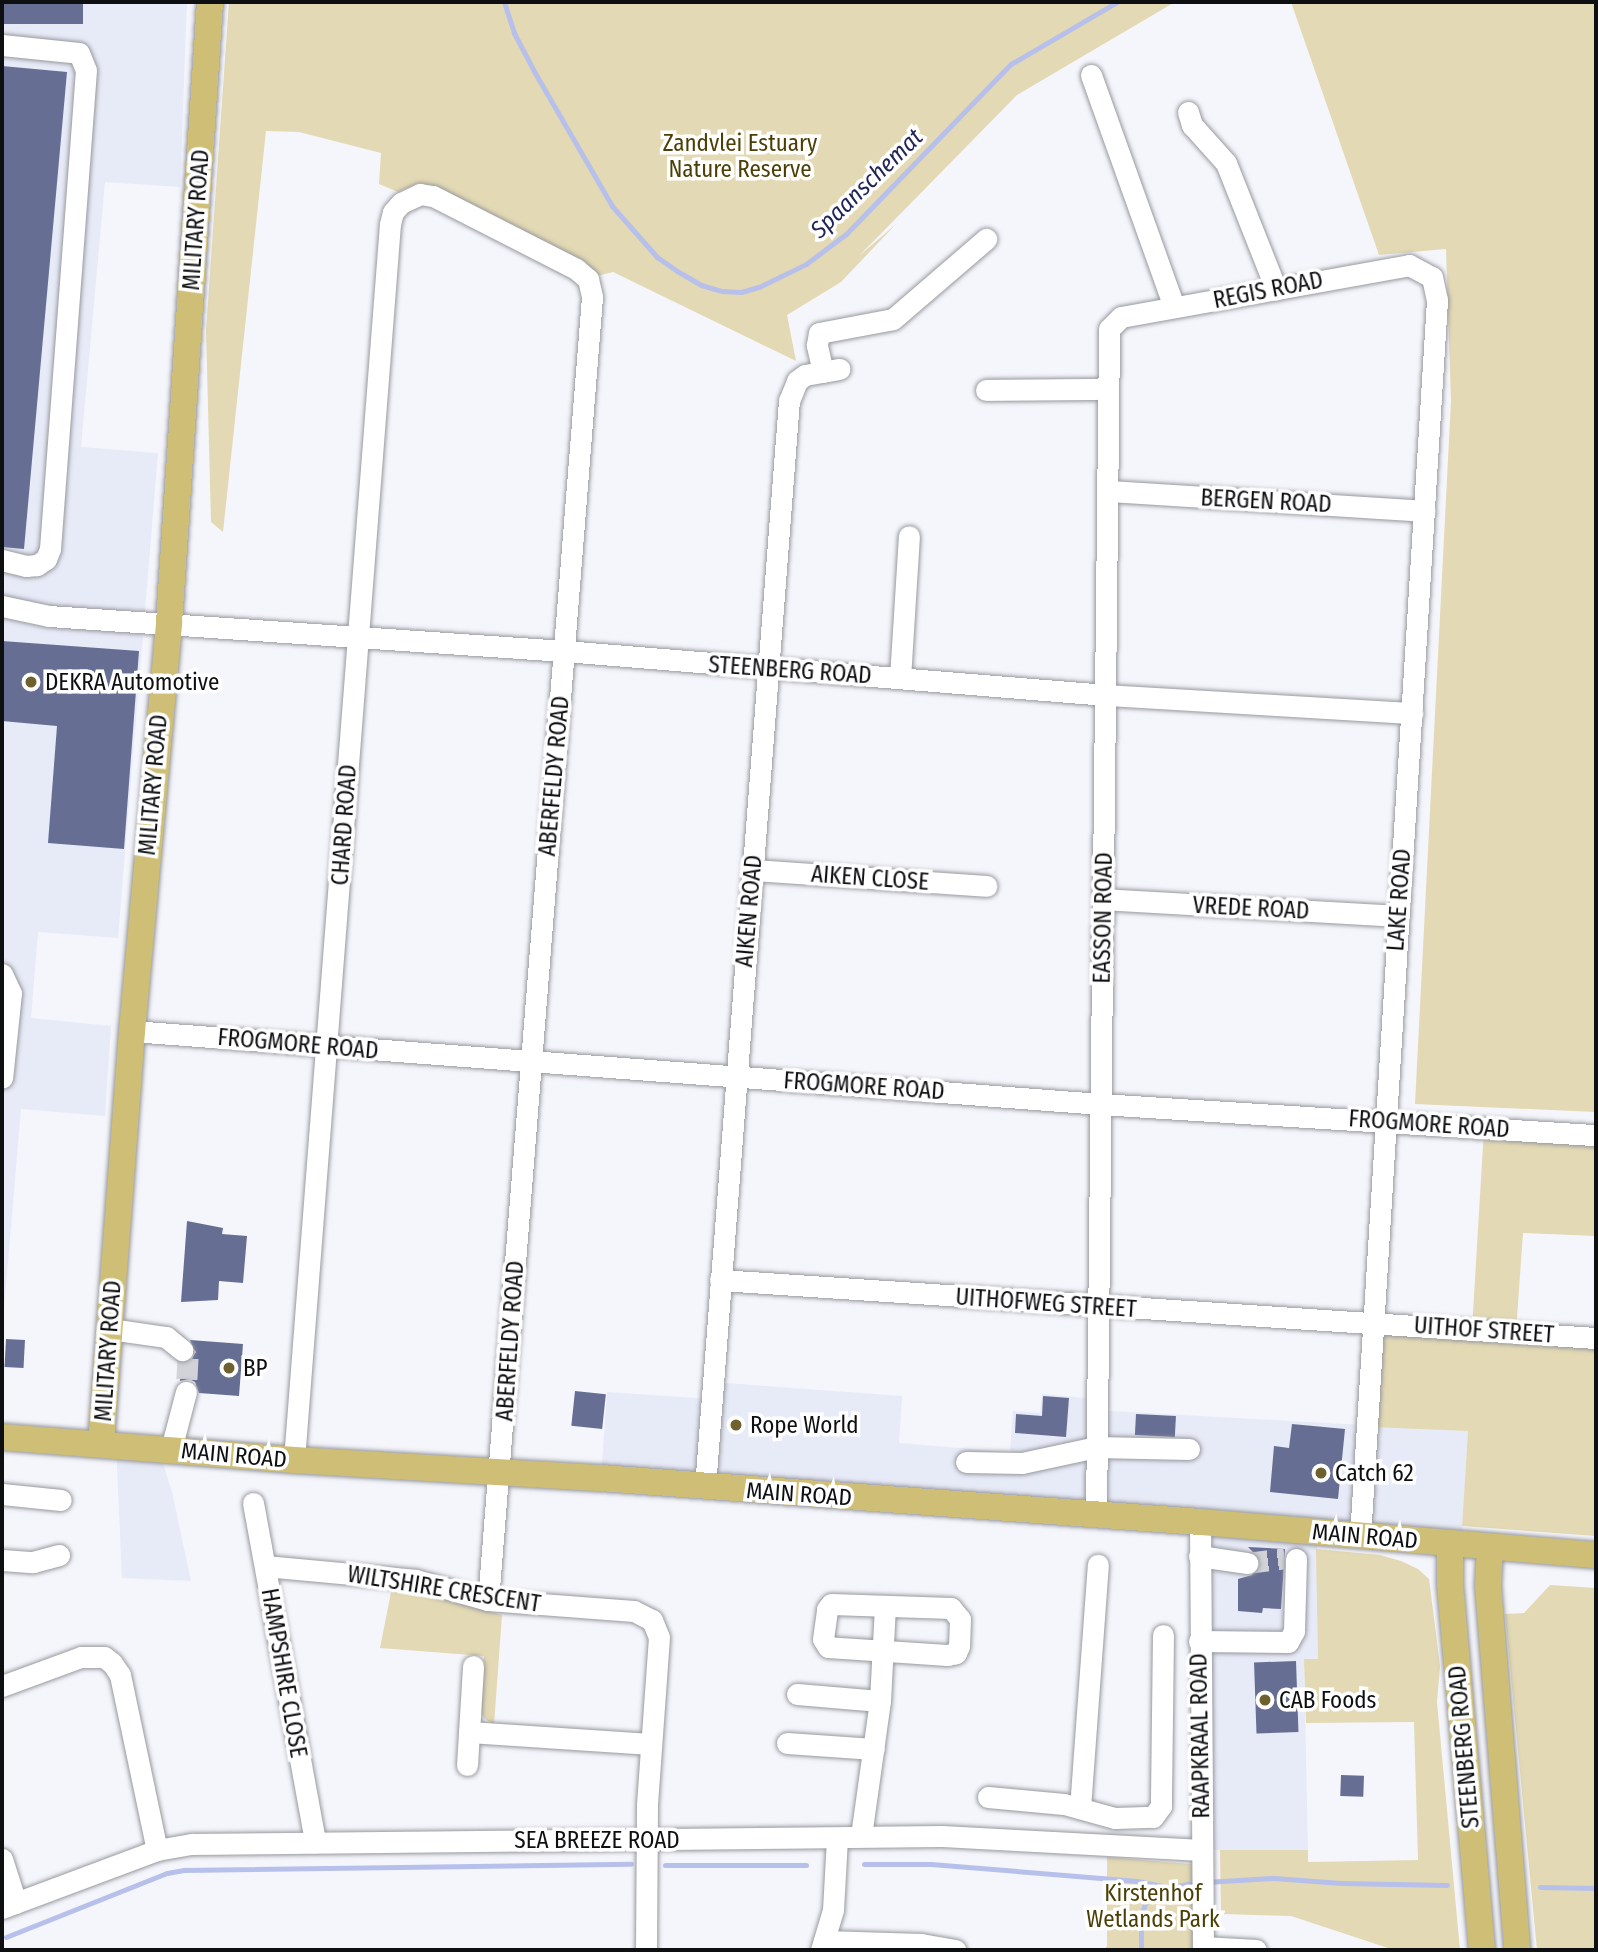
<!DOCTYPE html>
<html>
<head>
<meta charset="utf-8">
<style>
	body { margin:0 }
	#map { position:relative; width:1598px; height:1952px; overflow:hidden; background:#f5f6fc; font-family:"Fira Sans Condensed",sans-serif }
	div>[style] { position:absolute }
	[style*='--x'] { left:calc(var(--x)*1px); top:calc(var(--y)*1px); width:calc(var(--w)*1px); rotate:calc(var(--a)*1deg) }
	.built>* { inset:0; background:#e7eaf7 }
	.green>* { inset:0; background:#e3d9b4 }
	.stream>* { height:5px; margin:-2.5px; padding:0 2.5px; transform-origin:2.5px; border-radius:2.5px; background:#b7c0ea }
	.building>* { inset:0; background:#666e94; transform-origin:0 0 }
	.minor-tunnel>* { height:21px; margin-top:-10.5px; transform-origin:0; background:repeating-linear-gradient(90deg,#d2d3d9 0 21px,transparent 0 31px) }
	.roads { filter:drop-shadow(0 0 2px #97999e) drop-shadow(0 0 2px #97999e) }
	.minor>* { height:21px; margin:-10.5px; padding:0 10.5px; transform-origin:10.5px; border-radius:10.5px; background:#fff }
	.major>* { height:26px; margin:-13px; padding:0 13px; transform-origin:13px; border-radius:13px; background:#cebe76 }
	.dots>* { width:19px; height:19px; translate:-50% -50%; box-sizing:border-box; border:4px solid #fff; border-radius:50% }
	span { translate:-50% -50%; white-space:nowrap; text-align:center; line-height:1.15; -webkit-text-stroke:7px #fff; paint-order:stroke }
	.park-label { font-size:23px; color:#4c3f05 }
	.street-label { font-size:23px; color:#0e0f11 }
	.poi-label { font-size:23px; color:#0e0f11 }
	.left { translate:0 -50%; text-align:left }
	.water-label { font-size:24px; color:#212558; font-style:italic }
	.frame { position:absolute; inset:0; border:4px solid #0e0f11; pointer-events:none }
</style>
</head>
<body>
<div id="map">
	<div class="built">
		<i style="clip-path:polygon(2px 2px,187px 2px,180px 187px,105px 182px,81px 447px,158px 453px,118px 938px,38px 932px,31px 1018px,111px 1026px,105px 1116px,21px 1109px,2px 1332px)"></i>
		<i style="clip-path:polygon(712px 1382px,902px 1396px,899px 1443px,1010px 1452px,1013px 1411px,1040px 1413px,1042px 1394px,1096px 1399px,1096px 1410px,1468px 1431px,1461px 1545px,1317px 1532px,1318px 1660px,1304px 1660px,1308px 1850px,1202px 1850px,1199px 1522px,601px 1478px,607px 1392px,711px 1399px)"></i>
		<i style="clip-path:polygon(116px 1444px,158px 1448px,172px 1492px,191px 1581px,122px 1578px)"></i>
	</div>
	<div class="green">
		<i style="clip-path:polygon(229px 2px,1175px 2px,1017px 95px,859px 256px,896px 224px,841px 282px,787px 315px,796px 361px,613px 272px,597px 276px,586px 263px,434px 186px,419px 183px,398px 192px,379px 184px,381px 153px,299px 132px,266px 131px,223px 532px,211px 522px,206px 331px)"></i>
		<i style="clip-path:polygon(1291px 2px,1596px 2px,1596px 1112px,1415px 1104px,1451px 401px,1446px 249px,1379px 255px)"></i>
		<i style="clip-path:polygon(1484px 1129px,1596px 1135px,1596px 1236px,1523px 1233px,1516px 1332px,1596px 1338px,1596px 1536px,1462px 1526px,1468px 1431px,1373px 1427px,1382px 1336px,1388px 1331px,1472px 1329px)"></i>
		<i style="clip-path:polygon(1316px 1549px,1380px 1555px,1401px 1561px,1418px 1569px,1429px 1579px,1440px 1666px,1437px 1702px,1460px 1950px,1394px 1950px,1291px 1916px,1221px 1914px,1220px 1850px,1308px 1850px,1308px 1862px,1418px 1860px,1414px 1722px,1306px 1723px,1304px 1659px,1318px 1659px)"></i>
		<i style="clip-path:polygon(1550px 1585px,1596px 1588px,1596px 1950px,1537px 1950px,1505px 1614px,1524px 1613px)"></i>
		<i style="clip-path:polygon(392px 1587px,424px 1590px,502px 1615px,494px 1725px,484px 1718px,479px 1708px,484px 1656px,380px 1648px)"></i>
		<i style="clip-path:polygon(1107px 1857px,1202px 1865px,1203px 1950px,1104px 1950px,1107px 1946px)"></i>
	</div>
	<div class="stream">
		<i style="--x:504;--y:2;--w:33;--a:72"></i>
		<i style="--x:514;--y:33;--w:45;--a:62.3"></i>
		<i style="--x:535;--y:73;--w:154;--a:59.9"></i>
		<i style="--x:612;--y:206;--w:68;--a:48.6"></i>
		<i style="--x:657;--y:257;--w:24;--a:35"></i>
		<i style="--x:677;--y:271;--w:28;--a:30"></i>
		<i style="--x:701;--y:285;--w:22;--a:16"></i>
		<i style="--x:722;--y:291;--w:19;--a:3"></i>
		<i style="--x:741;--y:292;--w:19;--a:-16"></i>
		<i style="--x:759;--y:287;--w:52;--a:-26.1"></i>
		<i style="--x:806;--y:264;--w:50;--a:-36.9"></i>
		<i style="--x:846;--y:234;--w:237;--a:-45.9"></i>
		<i style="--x:1011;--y:64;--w:123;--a:-30.3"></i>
		<i style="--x:864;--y:1864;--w:67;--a:0"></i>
		<i style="--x:931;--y:1864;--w:207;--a:4.7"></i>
		<i style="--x:1137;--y:1881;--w:31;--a:11"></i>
		<i style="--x:665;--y:1865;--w:141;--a:0"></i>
		<i style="--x:1206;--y:1882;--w:68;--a:-3.4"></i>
		<i style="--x:1274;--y:1878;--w:67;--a:4.3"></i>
		<i style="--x:1341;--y:1883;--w:106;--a:1.1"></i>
		<i style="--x:1540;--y:1887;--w:56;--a:1"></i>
		<i style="--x:6;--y:1937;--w:173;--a:-21.7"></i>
		<i style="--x:167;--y:1873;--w:17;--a:-10"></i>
		<i style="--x:184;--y:1870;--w:447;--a:-0.8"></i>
		<i style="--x:1141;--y:1950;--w:34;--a:-90"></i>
		<i style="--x:1141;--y:1916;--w:16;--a:-72"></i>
		<i style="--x:1146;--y:1901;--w:11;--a:-45"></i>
		<i style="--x:1154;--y:1893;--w:14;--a:-25"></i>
		<i style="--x:1167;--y:1887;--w:30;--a:-8"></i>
	</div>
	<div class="building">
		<i style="left:2px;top:2px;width:81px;height:22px"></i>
		<i style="clip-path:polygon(2px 66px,67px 72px,24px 549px,2px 547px)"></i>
		<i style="clip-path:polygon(2px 641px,139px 651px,124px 849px,48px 843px,57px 726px,2px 721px)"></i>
		<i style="clip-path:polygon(187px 1221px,223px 1228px,222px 1234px,247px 1236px,243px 1283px,219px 1281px,218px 1300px,181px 1302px)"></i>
		<i style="left:6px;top:1339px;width:19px;height:28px;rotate:3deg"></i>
		<i style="clip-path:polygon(190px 1340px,243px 1344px,239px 1396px,199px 1393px,195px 1382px,189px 1379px,180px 1381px,181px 1363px,192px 1359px,195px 1353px)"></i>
		<i style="left:575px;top:1391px;width:31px;height:35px;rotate:6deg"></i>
		<i style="clip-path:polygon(1043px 1396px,1069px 1398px,1066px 1437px,1015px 1433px,1016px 1414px,1042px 1416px)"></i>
		<i style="left:1136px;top:1414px;width:40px;height:21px;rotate:3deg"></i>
		<i style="clip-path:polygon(1292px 1424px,1345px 1429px,1338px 1499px,1270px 1492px,1274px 1446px,1289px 1448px)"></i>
		<i style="clip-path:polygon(1248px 1547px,1285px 1549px,1281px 1609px,1263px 1608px,1262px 1613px,1238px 1611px,1238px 1579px,1252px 1575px,1260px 1566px,1259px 1558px)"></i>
		<i style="left:1296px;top:1661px;width:71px;height:42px;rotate:88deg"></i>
		<i style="left:1341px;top:1775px;width:23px;height:21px;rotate:2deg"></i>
	</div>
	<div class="minor-tunnel">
		<i style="--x:182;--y:1350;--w:10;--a:53"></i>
		<i style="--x:188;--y:1358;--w:34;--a:93"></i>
		<i style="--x:1247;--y:1563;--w:38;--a:-7"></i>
	</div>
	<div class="roads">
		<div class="minor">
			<i style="--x:2;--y:45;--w:77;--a:5.9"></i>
			<i style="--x:79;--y:53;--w:18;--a:68"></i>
			<i style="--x:86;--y:70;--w:480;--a:94.3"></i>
			<i style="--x:50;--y:549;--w:11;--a:112"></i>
			<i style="--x:46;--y:559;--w:11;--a:146"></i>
			<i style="--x:37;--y:565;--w:11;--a:175"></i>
			<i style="--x:26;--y:566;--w:25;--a:-166"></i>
			<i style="--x:1091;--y:75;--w:246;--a:70.3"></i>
			<i style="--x:1188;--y:112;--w:14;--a:73"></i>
			<i style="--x:1192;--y:125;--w:51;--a:48.2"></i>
			<i style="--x:1226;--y:163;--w:136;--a:68.4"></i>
			<i style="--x:823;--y:372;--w:28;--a:-103"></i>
			<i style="--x:817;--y:345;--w:12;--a:-81"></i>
			<i style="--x:819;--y:333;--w:75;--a:-10.7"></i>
			<i style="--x:893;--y:319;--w:123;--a:-40.7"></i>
			<i style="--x:986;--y:390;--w:122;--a:-0.5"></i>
			<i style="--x:1108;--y:491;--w:317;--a:3.6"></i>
			<i style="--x:2;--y:606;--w:48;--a:12"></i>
			<i style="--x:49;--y:616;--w:516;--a:3.89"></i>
			<i style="--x:564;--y:651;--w:544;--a:4.64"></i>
			<i style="--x:1106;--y:695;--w:307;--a:3.4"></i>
			<i style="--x:900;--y:678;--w:142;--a:-86.4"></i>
			<i style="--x:753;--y:870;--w:234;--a:3.9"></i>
			<i style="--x:1103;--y:899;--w:295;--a:3.3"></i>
			<i style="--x:2;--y:974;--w:21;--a:65"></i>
			<i style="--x:11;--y:993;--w:85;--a:96"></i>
			<i style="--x:132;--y:1031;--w:971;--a:4.31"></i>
			<i style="--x:1100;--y:1104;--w:497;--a:3.6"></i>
			<i style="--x:720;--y:1280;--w:878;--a:3.79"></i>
			<i style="--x:110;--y:1329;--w:57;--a:8.1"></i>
			<i style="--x:166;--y:1337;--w:21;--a:39"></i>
			<i style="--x:171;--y:1449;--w:59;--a:-75.3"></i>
			<i style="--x:294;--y:1460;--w:1240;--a:-85.56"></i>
			<i style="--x:390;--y:224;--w:12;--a:-76"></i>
			<i style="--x:393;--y:212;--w:12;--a:-48"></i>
			<i style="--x:401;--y:203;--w:21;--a:-25"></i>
			<i style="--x:420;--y:194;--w:13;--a:9"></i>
			<i style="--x:433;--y:196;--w:161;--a:27"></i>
			<i style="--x:576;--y:269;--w:16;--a:40"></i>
			<i style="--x:588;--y:279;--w:18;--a:77"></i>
			<i style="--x:592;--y:297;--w:1307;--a:94.56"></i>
			<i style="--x:966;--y:1462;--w:56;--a:1"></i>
			<i style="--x:1022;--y:1463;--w:76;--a:-12.2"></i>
			<i style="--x:1096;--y:1447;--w:93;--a:1.2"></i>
			<i style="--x:705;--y:1487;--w:1089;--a:-85.58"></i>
			<i style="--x:789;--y:401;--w:22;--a:-68"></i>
			<i style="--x:797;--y:381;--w:10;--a:-37"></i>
			<i style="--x:805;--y:375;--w:35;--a:-10"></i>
			<i style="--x:2;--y:1494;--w:59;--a:5.8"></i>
			<i style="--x:253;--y:1503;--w:345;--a:79.6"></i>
			<i style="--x:1096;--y:1516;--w:1187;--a:-89.37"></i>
			<i style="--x:1109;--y:329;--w:17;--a:-45"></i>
			<i style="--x:1121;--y:317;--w:293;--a:-10.2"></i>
			<i style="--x:1409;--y:265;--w:26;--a:28"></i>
			<i style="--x:1432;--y:277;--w:24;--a:78"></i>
			<i style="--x:1437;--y:300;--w:1238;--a:93.56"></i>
			<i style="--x:1200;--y:1522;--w:428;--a:89.6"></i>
			<i style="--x:1199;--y:1556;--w:49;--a:8.3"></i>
			<i style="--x:2;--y:1560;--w:31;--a:4"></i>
			<i style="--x:33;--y:1562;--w:27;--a:-15"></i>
			<i style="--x:265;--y:1566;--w:152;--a:5.3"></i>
			<i style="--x:416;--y:1580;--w:75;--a:15.5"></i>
			<i style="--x:488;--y:1600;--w:146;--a:4.3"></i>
			<i style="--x:634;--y:1611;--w:20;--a:27"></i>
			<i style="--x:652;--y:1620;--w:18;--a:68"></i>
			<i style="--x:659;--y:1637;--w:169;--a:94.1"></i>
			<i style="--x:647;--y:1806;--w:144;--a:90.4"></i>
			<i style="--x:831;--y:1604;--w:120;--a:1.9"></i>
			<i style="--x:951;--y:1608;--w:14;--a:51"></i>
			<i style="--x:960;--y:1619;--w:27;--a:92"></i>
			<i style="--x:959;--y:1646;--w:8;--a:113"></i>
			<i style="--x:956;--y:1653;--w:9;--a:167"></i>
			<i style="--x:947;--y:1655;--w:119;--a:-176.2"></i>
			<i style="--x:828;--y:1647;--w:9;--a:-122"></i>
			<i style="--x:823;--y:1639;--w:30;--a:-82"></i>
			<i style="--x:827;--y:1609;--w:6;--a:-51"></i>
			<i style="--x:1199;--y:1641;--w:89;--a:0.6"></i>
			<i style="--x:1288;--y:1642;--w:13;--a:-61"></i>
			<i style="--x:1294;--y:1631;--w:72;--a:-88.4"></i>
			<i style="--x:2;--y:1686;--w:84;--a:-20.2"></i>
			<i style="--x:81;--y:1657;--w:23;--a:0"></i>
			<i style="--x:104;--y:1657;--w:10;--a:37"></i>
			<i style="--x:112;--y:1663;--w:14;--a:56"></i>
			<i style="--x:120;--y:1675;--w:179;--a:78.1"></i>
			<i style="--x:797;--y:1694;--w:83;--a:4.8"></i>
			<i style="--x:469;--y:1732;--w:182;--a:3.8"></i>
			<i style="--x:787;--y:1743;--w:87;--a:3.9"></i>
			<i style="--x:467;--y:1765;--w:99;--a:-86.5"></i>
			<i style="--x:988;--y:1797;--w:76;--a:5.3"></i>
			<i style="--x:1064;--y:1804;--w:53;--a:15.4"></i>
			<i style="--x:1115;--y:1818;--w:38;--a:-2"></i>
			<i style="--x:1153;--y:1817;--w:14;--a:-54"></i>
			<i style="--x:1161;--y:1806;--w:9;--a:-90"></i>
			<i style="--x:1161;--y:1797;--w:162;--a:-89.3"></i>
			<i style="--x:1080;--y:1808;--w:244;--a:-85.8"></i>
			<i style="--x:861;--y:1836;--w:136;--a:-82"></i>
			<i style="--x:880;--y:1701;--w:95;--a:-87"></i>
			<i style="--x:2;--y:1859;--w:46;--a:72.3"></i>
			<i style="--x:2;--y:1908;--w:165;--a:-20.5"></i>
			<i style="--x:157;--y:1850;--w:36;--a:-10"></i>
			<i style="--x:192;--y:1844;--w:750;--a:-0.61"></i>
			<i style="--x:942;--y:1836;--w:260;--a:3.1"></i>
			<i style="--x:824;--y:1941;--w:97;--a:1.8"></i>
			<i style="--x:921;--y:1944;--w:35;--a:10"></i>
			<i style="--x:1203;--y:1947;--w:53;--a:3.2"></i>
			<i style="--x:821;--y:1950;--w:42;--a:-73.3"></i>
			<i style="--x:833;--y:1910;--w:72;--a:-86.8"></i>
		</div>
		<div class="major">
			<i style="--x:2;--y:1437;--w:293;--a:4.5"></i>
			<i style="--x:294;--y:1460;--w:308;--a:3.4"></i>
			<i style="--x:601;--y:1478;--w:601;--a:4.2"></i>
			<i style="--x:1200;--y:1522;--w:397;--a:4.8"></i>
			<i style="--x:101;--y:1443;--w:413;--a:-85.7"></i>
			<i style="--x:132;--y:1031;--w:410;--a:-84.8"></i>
			<i style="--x:169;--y:623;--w:622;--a:-86.22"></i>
			<i style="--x:1450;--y:1543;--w:41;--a:90"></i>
			<i style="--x:1450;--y:1584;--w:367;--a:85"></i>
			<i style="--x:1490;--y:1547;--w:39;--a:93"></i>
			<i style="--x:1488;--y:1586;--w:365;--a:85.4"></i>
		</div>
	</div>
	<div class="dots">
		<i style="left:31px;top:682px;background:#6f612f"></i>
		<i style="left:229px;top:1368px;background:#6f612f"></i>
		<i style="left:736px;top:1425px;background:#6f612f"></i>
		<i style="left:1321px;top:1473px;background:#6f612f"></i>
		<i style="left:1265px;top:1700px;background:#6f612f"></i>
	</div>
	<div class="park-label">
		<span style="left:740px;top:156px">Zandvlei Estuary<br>Nature Reserve</span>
		<span style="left:1153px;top:1906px">Kirstenhof<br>Wetlands Park</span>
	</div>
	<div class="street-label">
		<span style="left:196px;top:220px;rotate:-86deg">MILITARY ROAD</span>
		<span style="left:1268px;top:290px;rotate:-11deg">REGIS ROAD</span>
		<span style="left:1266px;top:501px;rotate:3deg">BERGEN ROAD</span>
		<span style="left:790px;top:670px;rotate:4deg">STEENBERG ROAD</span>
		<span style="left:554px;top:776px;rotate:-85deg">ABERFELDY ROAD</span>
		<span style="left:153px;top:785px;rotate:-85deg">MILITARY ROAD</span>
		<span style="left:344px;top:825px;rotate:-86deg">CHARD ROAD</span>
		<span style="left:870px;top:878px;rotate:4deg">AIKEN CLOSE</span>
		<span style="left:1399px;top:900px;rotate:-86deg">LAKE ROAD</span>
		<span style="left:1251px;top:908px;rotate:3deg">VREDE ROAD</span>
		<span style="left:749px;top:911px;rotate:-85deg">AIKEN ROAD</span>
		<span style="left:1103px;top:918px;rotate:-89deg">EASSON ROAD</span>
		<span style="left:298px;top:1044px;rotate:5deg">FROGMORE ROAD</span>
		<span style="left:864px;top:1086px;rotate:4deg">FROGMORE ROAD</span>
		<span style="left:1429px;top:1124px;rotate:4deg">FROGMORE ROAD</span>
		<span style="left:1046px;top:1303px;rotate:4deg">UITHOFWEG STREET</span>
		<span style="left:1484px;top:1330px;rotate:4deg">UITHOF STREET</span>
		<span style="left:510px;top:1341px;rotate:-86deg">ABERFELDY ROAD</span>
		<span style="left:108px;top:1351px;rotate:-86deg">MILITARY ROAD</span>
		<span style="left:234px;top:1455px;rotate:5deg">MAIN ROAD</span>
		<span style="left:799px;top:1494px;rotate:4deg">MAIN ROAD</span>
		<span style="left:1365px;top:1536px;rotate:5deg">MAIN ROAD</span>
		<span style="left:444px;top:1589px;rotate:9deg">WILTSHIRE CRESCENT</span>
		<span style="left:284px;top:1673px;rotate:80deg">HAMPSHIRE CLOSE</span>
		<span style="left:1200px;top:1736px;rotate:-91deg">RAAPKRAAL ROAD</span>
		<span style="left:1464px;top:1747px;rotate:-95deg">STEENBERG ROAD</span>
		<span style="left:597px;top:1840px">SEA BREEZE ROAD</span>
	</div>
	<div class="poi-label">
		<span class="left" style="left:45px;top:682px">DEKRA Automotive</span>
		<span class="left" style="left:243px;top:1368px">BP</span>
		<span class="left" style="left:750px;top:1425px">Rope World</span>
		<span class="left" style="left:1335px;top:1473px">Catch 62</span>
		<span class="left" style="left:1279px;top:1700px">CAB Foods</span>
	</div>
	<div class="water-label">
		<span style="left:867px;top:184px;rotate:-44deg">Spaanschemat</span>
	</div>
	<div class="frame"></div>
</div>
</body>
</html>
